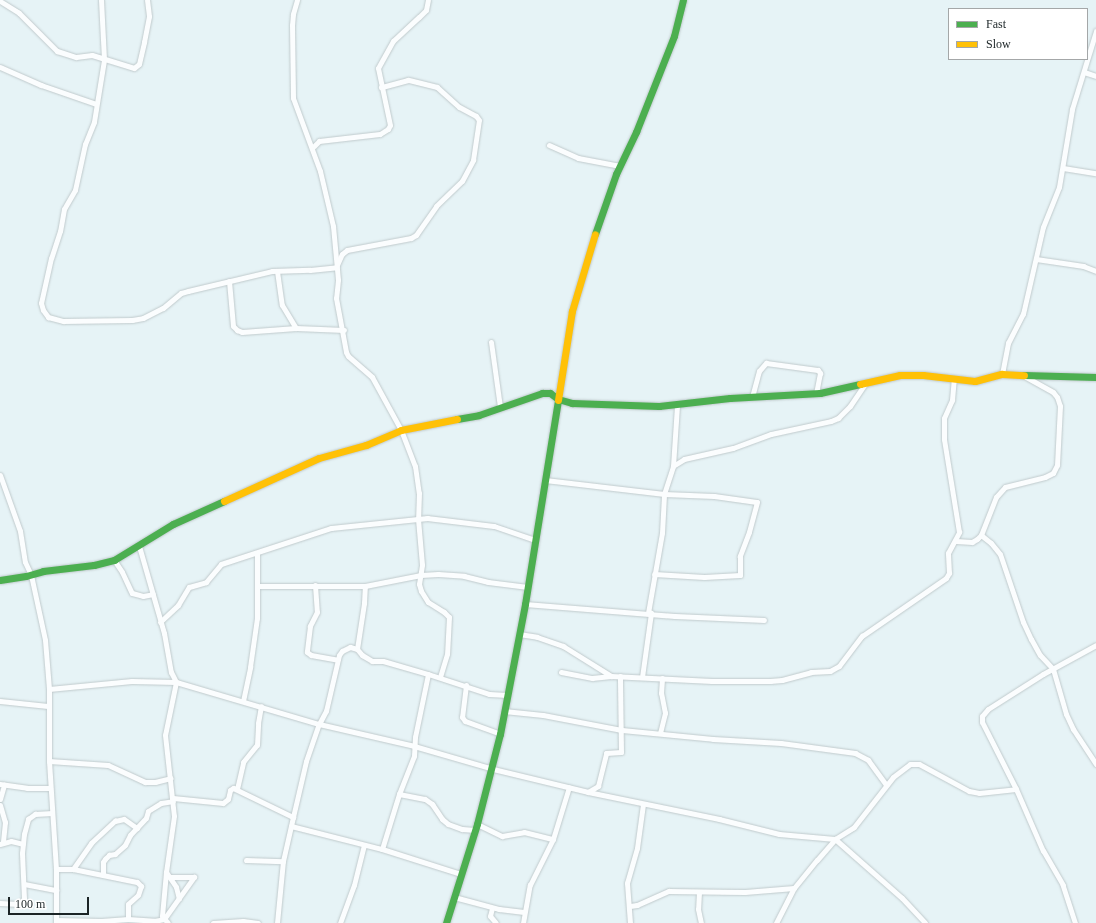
<!DOCTYPE html>
<html>
<head>
<meta charset="utf-8">
<style>
	body { margin:0 }
	#map { position:relative; width:1096px; height:923px; overflow:hidden; background:#e6f3f6; font-family:Georgia,serif }
	div>[style] { position:absolute }
	[style*='--x'] { left:calc(var(--x)*1px); top:calc(var(--y)*1px); width:calc(var(--w)*1px); rotate:calc(var(--a)*1deg) }
	.roads { filter:drop-shadow(0 0 1px #c0cacc) drop-shadow(0 0 1px #c0cacc) }
	.street>* { height:5px; margin:-2.5px; padding:0 2.5px; transform-origin:2.5px; border-radius:2.5px; background:#fbfdfe }
	.fast>* { height:7px; margin:-3.5px; padding:0 3.5px; transform-origin:3.5px; border-radius:3.5px; background:#4caf50 }
	.slow>* { height:7px; margin:-3.5px; padding:0 3.5px; transform-origin:3.5px; border-radius:3.5px; background:#ffc107 }
	span { translate:-50% -50%; white-space:nowrap; text-align:center; line-height:1.15; -webkit-text-stroke:3.5px #fff; paint-order:stroke }
	.legend { position:absolute; left:948px; top:8px; width:140px; height:52px; box-sizing:border-box; background:#fff; border:1px solid #a4a7a8; margin:0; padding:5px 7px; list-style:none; font-size:12px; color:#1b2426 }
	.legend li { display:flex; align-items:center; gap:8px; height:20px }
	.legend b { width:20px; border:1px solid #a4a7a8 }
	.scale { position:absolute; left:8px; top:897px; width:81px; height:18px; box-sizing:border-box; border:2px solid #1b2426; border-top:0; padding-left:5px; font-size:12px; line-height:14px; white-space:nowrap; color:#1b2426; -webkit-text-stroke:3px #fff; paint-order:stroke }
</style>
</head>
<body>
<div id="map">
	<div class="roads">
		<div class="street">
			<i style="--x:101;--y:0;--w:60;--a:87.1"></i>
			<i style="--x:104;--y:60;--w:63;--a:99.2"></i>
			<i style="--x:94;--y:122;--w:24;--a:112"></i>
			<i style="--x:85;--y:144;--w:47;--a:102.3"></i>
			<i style="--x:75;--y:190;--w:22;--a:120"></i>
			<i style="--x:64;--y:209;--w:22;--a:100"></i>
			<i style="--x:60;--y:231;--w:28;--a:108"></i>
			<i style="--x:51;--y:258;--w:46;--a:102.5"></i>
			<i style="--x:41;--y:303;--w:7;--a:74"></i>
			<i style="--x:43;--y:310;--w:9;--a:54"></i>
			<i style="--x:48;--y:317;--w:16;--a:15"></i>
			<i style="--x:63;--y:321;--w:69;--a:-0.8"></i>
			<i style="--x:132;--y:320;--w:11;--a:-10"></i>
			<i style="--x:143;--y:318;--w:22;--a:-27"></i>
			<i style="--x:163;--y:308;--w:23;--a:-40"></i>
			<i style="--x:181;--y:293;--w:7;--a:-16"></i>
			<i style="--x:188;--y:291;--w:86;--a:-13.4"></i>
			<i style="--x:272;--y:271;--w:38;--a:-2"></i>
			<i style="--x:310;--y:270;--w:27;--a:-6"></i>
			<i style="--x:297;--y:0;--w:15;--a:106"></i>
			<i style="--x:293;--y:14;--w:11;--a:95"></i>
			<i style="--x:292;--y:25;--w:73;--a:89.2"></i>
			<i style="--x:293;--y:98;--w:78;--a:69.7"></i>
			<i style="--x:320;--y:171;--w:57;--a:76.7"></i>
			<i style="--x:333;--y:226;--w:54;--a:84.7"></i>
			<i style="--x:338;--y:280;--w:18;--a:96"></i>
			<i style="--x:336;--y:298;--w:55;--a:79.5"></i>
			<i style="--x:346;--y:352;--w:4;--a:63"></i>
			<i style="--x:348;--y:356;--w:32;--a:41"></i>
			<i style="--x:372;--y:377;--w:60;--a:61.3"></i>
			<i style="--x:401;--y:430;--w:39;--a:69"></i>
			<i style="--x:415;--y:466;--w:27;--a:82"></i>
			<i style="--x:419;--y:493;--w:26;--a:92"></i>
			<i style="--x:418;--y:519;--w:46;--a:85"></i>
			<i style="--x:422;--y:565;--w:19;--a:99"></i>
			<i style="--x:419;--y:584;--w:7;--a:74"></i>
			<i style="--x:421;--y:591;--w:13;--a:58"></i>
			<i style="--x:428;--y:602;--w:19;--a:32"></i>
			<i style="--x:444;--y:612;--w:7;--a:45"></i>
			<i style="--x:449;--y:617;--w:37;--a:93"></i>
			<i style="--x:447;--y:654;--w:24;--a:107"></i>
			<i style="--x:0;--y:1;--w:22;--a:32"></i>
			<i style="--x:19;--y:13;--w:54;--a:45"></i>
			<i style="--x:57;--y:51;--w:20;--a:18"></i>
			<i style="--x:76;--y:57;--w:16;--a:-7"></i>
			<i style="--x:92;--y:55;--w:44;--a:17.2"></i>
			<i style="--x:134;--y:68;--w:6;--a:-39"></i>
			<i style="--x:139;--y:64;--w:23;--a:-77"></i>
			<i style="--x:144;--y:42;--w:26;--a:-79"></i>
			<i style="--x:149;--y:16;--w:16;--a:-97"></i>
			<i style="--x:0;--y:67;--w:45;--a:23.7"></i>
			<i style="--x:41;--y:85;--w:58;--a:19.1"></i>
			<i style="--x:1084;--y:72;--w:13;--a:18"></i>
			<i style="--x:549;--y:145;--w:32;--a:24"></i>
			<i style="--x:578;--y:158;--w:43;--a:10.8"></i>
			<i style="--x:312;--y:148;--w:10;--a:-45"></i>
			<i style="--x:319;--y:141;--w:61;--a:-6.5"></i>
			<i style="--x:380;--y:134;--w:9;--a:-32"></i>
			<i style="--x:388;--y:129;--w:4;--a:-63"></i>
			<i style="--x:390;--y:125;--w:58;--a:-101.9"></i>
			<i style="--x:378;--y:68;--w:31;--a:-61"></i>
			<i style="--x:393;--y:41;--w:35;--a:-43"></i>
			<i style="--x:419;--y:17;--w:10;--a:-45"></i>
			<i style="--x:426;--y:10;--w:10;--a:-79"></i>
			<i style="--x:1063;--y:168;--w:33;--a:9"></i>
			<i style="--x:1036;--y:259;--w:48;--a:8.5"></i>
			<i style="--x:1083;--y:266;--w:14;--a:21"></i>
			<i style="--x:337;--y:265;--w:12;--a:-66"></i>
			<i style="--x:342;--y:254;--w:6;--a:-39"></i>
			<i style="--x:347;--y:250;--w:65;--a:-10.6"></i>
			<i style="--x:411;--y:238;--w:6;--a:-31"></i>
			<i style="--x:416;--y:235;--w:35;--a:-55"></i>
			<i style="--x:436;--y:206;--w:36;--a:-44"></i>
			<i style="--x:462;--y:181;--w:24;--a:-62"></i>
			<i style="--x:473;--y:160;--w:40;--a:-81.5"></i>
			<i style="--x:479;--y:120;--w:5;--a:-127"></i>
			<i style="--x:476;--y:116;--w:19;--a:-152"></i>
			<i style="--x:459;--y:107;--w:30;--a:-138"></i>
			<i style="--x:437;--y:87;--w:30;--a:-166"></i>
			<i style="--x:408;--y:80;--w:28;--a:165"></i>
			<i style="--x:277;--y:271;--w:34;--a:82"></i>
			<i style="--x:282;--y:305;--w:27;--a:59"></i>
			<i style="--x:229;--y:281;--w:45;--a:84.9"></i>
			<i style="--x:233;--y:326;--w:6;--a:45"></i>
			<i style="--x:237;--y:330;--w:5;--a:22"></i>
			<i style="--x:242;--y:332;--w:54;--a:-4.2"></i>
			<i style="--x:296;--y:328;--w:48;--a:2.4"></i>
			<i style="--x:491;--y:342;--w:66;--a:82.1"></i>
			<i style="--x:1002;--y:374;--w:32;--a:-79"></i>
			<i style="--x:1008;--y:343;--w:33;--a:-63"></i>
			<i style="--x:1023;--y:314;--w:89;--a:-77.1"></i>
			<i style="--x:1043;--y:227;--w:43;--a:-68.2"></i>
			<i style="--x:1059;--y:187;--w:79;--a:-80.5"></i>
			<i style="--x:1072;--y:109;--w:82;--a:-72.9"></i>
			<i style="--x:752;--y:397;--w:27;--a:-75"></i>
			<i style="--x:759;--y:371;--w:11;--a:-49"></i>
			<i style="--x:766;--y:363;--w:52;--a:7.7"></i>
			<i style="--x:818;--y:370;--w:4;--a:56"></i>
			<i style="--x:820;--y:373;--w:20;--a:101"></i>
			<i style="--x:673;--y:466;--w:13;--a:-32"></i>
			<i style="--x:684;--y:459;--w:50;--a:-12.7"></i>
			<i style="--x:733;--y:448;--w:40;--a:-20.2"></i>
			<i style="--x:771;--y:434;--w:61;--a:-12.2"></i>
			<i style="--x:831;--y:421;--w:8;--a:-23"></i>
			<i style="--x:838;--y:418;--w:17;--a:-45"></i>
			<i style="--x:850;--y:406;--w:27;--a:-56"></i>
			<i style="--x:0;--y:475;--w:59;--a:70.3"></i>
			<i style="--x:20;--y:531;--w:31;--a:81"></i>
			<i style="--x:25;--y:562;--w:14;--a:65"></i>
			<i style="--x:31;--y:575;--w:66;--a:77.8"></i>
			<i style="--x:45;--y:640;--w:49;--a:85.3"></i>
			<i style="--x:49;--y:689;--w:72;--a:90"></i>
			<i style="--x:49;--y:761;--w:108;--a:86.3"></i>
			<i style="--x:56;--y:869;--w:54;--a:90"></i>
			<i style="--x:545;--y:480;--w:120;--a:6.7"></i>
			<i style="--x:664;--y:494;--w:50;--a:2.3"></i>
			<i style="--x:714;--y:496;--w:43;--a:7.9"></i>
			<i style="--x:757;--y:502;--w:31;--a:105"></i>
			<i style="--x:749;--y:532;--w:26;--a:111"></i>
			<i style="--x:740;--y:556;--w:19;--a:90"></i>
			<i style="--x:740;--y:575;--w:36;--a:177"></i>
			<i style="--x:704;--y:577;--w:50;--a:-176.6"></i>
			<i style="--x:981;--y:535;--w:13;--a:39"></i>
			<i style="--x:991;--y:543;--w:14;--a:51"></i>
			<i style="--x:1000;--y:554;--w:72;--a:71.3"></i>
			<i style="--x:1023;--y:622;--w:19;--a:65"></i>
			<i style="--x:1031;--y:639;--w:18;--a:61"></i>
			<i style="--x:1040;--y:655;--w:19;--a:47"></i>
			<i style="--x:1053;--y:669;--w:47;--a:73.9"></i>
			<i style="--x:1066;--y:714;--w:17;--a:65"></i>
			<i style="--x:1073;--y:729;--w:42;--a:56.7"></i>
			<i style="--x:956;--y:541;--w:16;--a:4"></i>
			<i style="--x:972;--y:542;--w:6;--a:-31"></i>
			<i style="--x:977;--y:539;--w:6;--a:-45"></i>
			<i style="--x:981;--y:535;--w:41;--a:-68.5"></i>
			<i style="--x:996;--y:497;--w:13;--a:-48"></i>
			<i style="--x:1005;--y:487;--w:41;--a:-14"></i>
			<i style="--x:1045;--y:477;--w:9;--a:-27"></i>
			<i style="--x:1053;--y:473;--w:9;--a:-63"></i>
			<i style="--x:1057;--y:465;--w:59;--a:-87.1"></i>
			<i style="--x:1060;--y:406;--w:9;--a:-108"></i>
			<i style="--x:1057;--y:397;--w:6;--a:-129"></i>
			<i style="--x:1053;--y:392;--w:35;--a:-151"></i>
			<i style="--x:139;--y:546;--w:91;--a:74"></i>
			<i style="--x:164;--y:633;--w:40;--a:80"></i>
			<i style="--x:171;--y:672;--w:11;--a:63"></i>
			<i style="--x:176;--y:682;--w:54;--a:101.7"></i>
			<i style="--x:165;--y:735;--w:81;--a:83.7"></i>
			<i style="--x:174;--y:816;--w:57;--a:98.1"></i>
			<i style="--x:166;--y:872;--w:18;--a:56"></i>
			<i style="--x:176;--y:887;--w:12;--a:76"></i>
			<i style="--x:114;--y:560;--w:14;--a:56"></i>
			<i style="--x:122;--y:572;--w:23;--a:65"></i>
			<i style="--x:132;--y:593;--w:11;--a:15"></i>
			<i style="--x:143;--y:596;--w:10;--a:-11"></i>
			<i style="--x:315;--y:585;--w:27;--a:86"></i>
			<i style="--x:317;--y:612;--w:16;--a:117"></i>
			<i style="--x:310;--y:626;--w:26;--a:97"></i>
			<i style="--x:307;--y:652;--w:5;--a:37"></i>
			<i style="--x:311;--y:655;--w:27;--a:10"></i>
			<i style="--x:257;--y:586;--w:108;--a:0"></i>
			<i style="--x:365;--y:586;--w:57;--a:-11.1"></i>
			<i style="--x:421;--y:575;--w:17;--a:-3"></i>
			<i style="--x:438;--y:574;--w:26;--a:4"></i>
			<i style="--x:464;--y:576;--w:25;--a:14"></i>
			<i style="--x:488;--y:582;--w:40;--a:7.1"></i>
			<i style="--x:525;--y:604;--w:150;--a:4.6"></i>
			<i style="--x:675;--y:616;--w:89;--a:2.6"></i>
			<i style="--x:648;--y:613;--w:81;--a:-80.1"></i>
			<i style="--x:662;--y:533;--w:39;--a:-87"></i>
			<i style="--x:664;--y:494;--w:29;--a:-72"></i>
			<i style="--x:673;--y:466;--w:61;--a:-86.2"></i>
			<i style="--x:160;--y:622;--w:25;--a:-43"></i>
			<i style="--x:178;--y:605;--w:21;--a:-59"></i>
			<i style="--x:189;--y:587;--w:18;--a:-16"></i>
			<i style="--x:206;--y:582;--w:23;--a:-50"></i>
			<i style="--x:221;--y:564;--w:116;--a:-18.1"></i>
			<i style="--x:331;--y:528;--w:97;--a:-5.9"></i>
			<i style="--x:427;--y:518;--w:67;--a:6.8"></i>
			<i style="--x:494;--y:526;--w:43;--a:18.9"></i>
			<i style="--x:519;--y:634;--w:18;--a:9"></i>
			<i style="--x:537;--y:637;--w:28;--a:19"></i>
			<i style="--x:563;--y:646;--w:57;--a:32"></i>
			<i style="--x:357;--y:649;--w:47;--a:-81.3"></i>
			<i style="--x:364;--y:603;--w:17;--a:-87"></i>
			<i style="--x:561;--y:672;--w:32;--a:11"></i>
			<i style="--x:592;--y:678;--w:19;--a:-6"></i>
			<i style="--x:611;--y:676;--w:101;--a:2.8"></i>
			<i style="--x:712;--y:681;--w:58;--a:0"></i>
			<i style="--x:770;--y:681;--w:12;--a:-5"></i>
			<i style="--x:782;--y:680;--w:30;--a:-15"></i>
			<i style="--x:811;--y:672;--w:19;--a:-3"></i>
			<i style="--x:830;--y:671;--w:10;--a:-29"></i>
			<i style="--x:839;--y:666;--w:38;--a:-53"></i>
			<i style="--x:862;--y:636;--w:102;--a:-34.6"></i>
			<i style="--x:946;--y:578;--w:6;--a:-59"></i>
			<i style="--x:949;--y:573;--w:20;--a:-93"></i>
			<i style="--x:948;--y:553;--w:24;--a:-62"></i>
			<i style="--x:959;--y:532;--w:94;--a:-99.2"></i>
			<i style="--x:944;--y:439;--w:21;--a:-90"></i>
			<i style="--x:944;--y:418;--w:20;--a:-66"></i>
			<i style="--x:952;--y:400;--w:21;--a:-85"></i>
			<i style="--x:642;--y:677;--w:65;--a:-82"></i>
			<i style="--x:466;--y:685;--w:32;--a:97"></i>
			<i style="--x:462;--y:717;--w:5;--a:53"></i>
			<i style="--x:465;--y:721;--w:37;--a:20"></i>
			<i style="--x:49;--y:689;--w:83;--a:-5.5"></i>
			<i style="--x:132;--y:681;--w:44;--a:1.3"></i>
			<i style="--x:176;--y:682;--w:149;--a:16.4"></i>
			<i style="--x:319;--y:724;--w:98;--a:13"></i>
			<i style="--x:414;--y:746;--w:82;--a:16.2"></i>
			<i style="--x:493;--y:769;--w:98;--a:13.6"></i>
			<i style="--x:588;--y:792;--w:134;--a:11.6"></i>
			<i style="--x:719;--y:819;--w:62;--a:14"></i>
			<i style="--x:779;--y:834;--w:56;--a:5.1"></i>
			<i style="--x:835;--y:839;--w:89;--a:41.4"></i>
			<i style="--x:902;--y:898;--w:34;--a:47"></i>
			<i style="--x:0;--y:701;--w:48;--a:5.9"></i>
			<i style="--x:243;--y:701;--w:35;--a:-78"></i>
			<i style="--x:250;--y:667;--w:49;--a:-81.9"></i>
			<i style="--x:257;--y:618;--w:65;--a:-90"></i>
			<i style="--x:504;--y:711;--w:39;--a:6"></i>
			<i style="--x:543;--y:715;--w:80;--a:10.8"></i>
			<i style="--x:622;--y:730;--w:91;--a:5.6"></i>
			<i style="--x:713;--y:739;--w:68;--a:3.4"></i>
			<i style="--x:781;--y:743;--w:75;--a:7.7"></i>
			<i style="--x:855;--y:753;--w:15;--a:28"></i>
			<i style="--x:868;--y:760;--w:31;--a:54"></i>
			<i style="--x:660;--y:733;--w:21;--a:-76"></i>
			<i style="--x:665;--y:713;--w:20;--a:-101"></i>
			<i style="--x:661;--y:693;--w:15;--a:-86"></i>
			<i style="--x:49;--y:761;--w:59;--a:3.9"></i>
			<i style="--x:108;--y:765;--w:41;--a:24.7"></i>
			<i style="--x:145;--y:782;--w:10;--a:0"></i>
			<i style="--x:155;--y:782;--w:16;--a:-14"></i>
			<i style="--x:0;--y:784;--w:27;--a:8"></i>
			<i style="--x:27;--y:788;--w:23;--a:0"></i>
			<i style="--x:237;--y:789;--w:28;--a:-77"></i>
			<i style="--x:243;--y:762;--w:22;--a:-51"></i>
			<i style="--x:257;--y:745;--w:22;--a:-87"></i>
			<i style="--x:258;--y:723;--w:17;--a:-80"></i>
			<i style="--x:588;--y:792;--w:12;--a:-31"></i>
			<i style="--x:598;--y:786;--w:34;--a:-76"></i>
			<i style="--x:606;--y:753;--w:15;--a:-4"></i>
			<i style="--x:621;--y:752;--w:76;--a:-90.8"></i>
			<i style="--x:399;--y:794;--w:26;--a:11"></i>
			<i style="--x:425;--y:799;--w:9;--a:36"></i>
			<i style="--x:432;--y:804;--w:18;--a:56"></i>
			<i style="--x:442;--y:819;--w:8;--a:40"></i>
			<i style="--x:448;--y:824;--w:15;--a:20"></i>
			<i style="--x:462;--y:829;--w:13;--a:4"></i>
			<i style="--x:173;--y:798;--w:50;--a:5.7"></i>
			<i style="--x:223;--y:803;--w:6;--a:-39"></i>
			<i style="--x:228;--y:799;--w:9;--a:-77"></i>
			<i style="--x:230;--y:790;--w:4;--a:-34"></i>
			<i style="--x:233;--y:788;--w:67;--a:25.8"></i>
			<i style="--x:0;--y:799;--w:15;--a:-74"></i>
			<i style="--x:0;--y:805;--w:18;--a:74"></i>
			<i style="--x:5;--y:822;--w:19;--a:96"></i>
			<i style="--x:477;--y:824;--w:28;--a:26"></i>
			<i style="--x:502;--y:836;--w:22;--a:-10"></i>
			<i style="--x:524;--y:832;--w:30;--a:14"></i>
			<i style="--x:291;--y:826;--w:94;--a:14.2"></i>
			<i style="--x:382;--y:849;--w:83;--a:17.6"></i>
			<i style="--x:0;--y:844;--w:11;--a:-15"></i>
			<i style="--x:11;--y:841;--w:12;--a:14"></i>
			<i style="--x:382;--y:849;--w:58;--a:-72.8"></i>
			<i style="--x:399;--y:794;--w:41;--a:-68.5"></i>
			<i style="--x:414;--y:756;--w:19;--a:-87"></i>
			<i style="--x:415;--y:737;--w:64;--a:-78.3"></i>
			<i style="--x:246;--y:860;--w:37;--a:2"></i>
			<i style="--x:56;--y:869;--w:17;--a:0"></i>
			<i style="--x:73;--y:869;--w:65;--a:11.5"></i>
			<i style="--x:137;--y:882;--w:6;--a:45"></i>
			<i style="--x:141;--y:886;--w:9;--a:108"></i>
			<i style="--x:138;--y:895;--w:13;--a:138"></i>
			<i style="--x:128;--y:904;--w:15;--a:90"></i>
			<i style="--x:73;--y:869;--w:32;--a:-55"></i>
			<i style="--x:91;--y:843;--w:33;--a:-43"></i>
			<i style="--x:115;--y:821;--w:9;--a:-13"></i>
			<i style="--x:124;--y:819;--w:16;--a:35"></i>
			<i style="--x:166;--y:872;--w:44;--a:95.2"></i>
			<i style="--x:162;--y:916;--w:9;--a:49"></i>
			<i style="--x:103;--y:875;--w:13;--a:-90"></i>
			<i style="--x:103;--y:862;--w:4;--a:-56"></i>
			<i style="--x:105;--y:859;--w:6;--a:-45"></i>
			<i style="--x:109;--y:855;--w:6;--a:-9"></i>
			<i style="--x:115;--y:854;--w:13;--a:-42"></i>
			<i style="--x:125;--y:845;--w:11;--a:-63"></i>
			<i style="--x:130;--y:835;--w:23;--a:-47"></i>
			<i style="--x:146;--y:818;--w:7;--a:-74"></i>
			<i style="--x:148;--y:811;--w:15;--a:-32"></i>
			<i style="--x:161;--y:803;--w:12;--a:-9"></i>
			<i style="--x:170;--y:877;--w:24;--a:0"></i>
			<i style="--x:24;--y:884;--w:33;--a:11"></i>
			<i style="--x:699;--y:892;--w:17;--a:93"></i>
			<i style="--x:698;--y:909;--w:14;--a:78"></i>
			<i style="--x:454;--y:897;--w:47;--a:14.9"></i>
			<i style="--x:499;--y:909;--w:25;--a:7"></i>
			<i style="--x:0;--y:903;--w:18;--a:3"></i>
			<i style="--x:18;--y:904;--w:8;--a:-40"></i>
			<i style="--x:24;--y:899;--w:46;--a:-92.5"></i>
			<i style="--x:22;--y:853;--w:19;--a:-84"></i>
			<i style="--x:24;--y:834;--w:16;--a:-75"></i>
			<i style="--x:28;--y:819;--w:9;--a:-36"></i>
			<i style="--x:35;--y:814;--w:17;--a:-3"></i>
			<i style="--x:630;--y:906;--w:7;--a:-8"></i>
			<i style="--x:637;--y:905;--w:35;--a:-24"></i>
			<i style="--x:669;--y:891;--w:76;--a:0.8"></i>
			<i style="--x:745;--y:892;--w:49;--a:-4.7"></i>
			<i style="--x:492;--y:908;--w:8;--a:104"></i>
			<i style="--x:490;--y:916;--w:9;--a:49"></i>
			<i style="--x:56;--y:920;--w:45;--a:1.3"></i>
			<i style="--x:101;--y:921;--w:27;--a:-4"></i>
			<i style="--x:128;--y:919;--w:26;--a:4"></i>
			<i style="--x:154;--y:921;--w:10;--a:-11"></i>
			<i style="--x:164;--y:919;--w:52;--a:-54.5"></i>
			<i style="--x:213;--y:923;--w:30;--a:-4"></i>
			<i style="--x:243;--y:921;--w:15;--a:8"></i>
			<i style="--x:277;--y:923;--w:62;--a:-84.5"></i>
			<i style="--x:283;--y:861;--w:45;--a:-77.2"></i>
			<i style="--x:293;--y:817;--w:57;--a:-76.9"></i>
			<i style="--x:306;--y:761;--w:39;--a:-71"></i>
			<i style="--x:319;--y:724;--w:15;--a:-62"></i>
			<i style="--x:326;--y:711;--w:57;--a:-76.9"></i>
			<i style="--x:339;--y:655;--w:5;--a:-53"></i>
			<i style="--x:342;--y:651;--w:9;--a:-27"></i>
			<i style="--x:350;--y:647;--w:7;--a:16"></i>
			<i style="--x:357;--y:649;--w:8;--a:50"></i>
			<i style="--x:362;--y:655;--w:12;--a:31"></i>
			<i style="--x:372;--y:661;--w:11;--a:0"></i>
			<i style="--x:383;--y:661;--w:47;--a:16.1"></i>
			<i style="--x:428;--y:674;--w:64;--a:18.2"></i>
			<i style="--x:489;--y:694;--w:18;--a:3"></i>
			<i style="--x:340;--y:923;--w:40;--a:-69.8"></i>
			<i style="--x:354;--y:885;--w:41;--a:-76"></i>
			<i style="--x:523;--y:923;--w:39;--a:-80"></i>
			<i style="--x:530;--y:885;--w:51;--a:-63.4"></i>
			<i style="--x:553;--y:839;--w:54;--a:-72.9"></i>
			<i style="--x:630;--y:923;--w:40;--a:-94.3"></i>
			<i style="--x:627;--y:883;--w:36;--a:-74"></i>
			<i style="--x:637;--y:848;--w:44;--a:-82.2"></i>
			<i style="--x:776;--y:923;--w:39;--a:-63"></i>
			<i style="--x:794;--y:888;--w:36;--a:-51"></i>
			<i style="--x:817;--y:860;--w:28;--a:-49"></i>
			<i style="--x:835;--y:839;--w:22;--a:-32"></i>
			<i style="--x:854;--y:827;--w:63;--a:-52"></i>
			<i style="--x:893;--y:777;--w:21;--a:-37"></i>
			<i style="--x:910;--y:764;--w:9;--a:0"></i>
			<i style="--x:919;--y:764;--w:57;--a:28.4"></i>
			<i style="--x:969;--y:791;--w:10;--a:11"></i>
			<i style="--x:979;--y:793;--w:37;--a:-6"></i>
			<i style="--x:1075;--y:923;--w:40;--a:-108"></i>
			<i style="--x:1063;--y:885;--w:39;--a:-120"></i>
			<i style="--x:1043;--y:851;--w:68;--a:-113.5"></i>
			<i style="--x:1016;--y:789;--w:75;--a:-116.9"></i>
			<i style="--x:982;--y:722;--w:6;--a:-90"></i>
			<i style="--x:982;--y:716;--w:9;--a:-49"></i>
			<i style="--x:988;--y:709;--w:65;--a:-32.5"></i>
			<i style="--x:1043;--y:674;--w:60;--a:-28.7"></i>
		</div>
		<div class="fast">
			<i style="--x:595;--y:234;--w:64;--a:-70.7"></i>
			<i style="--x:616;--y:174;--w:47;--a:-64.5"></i>
			<i style="--x:636;--y:132;--w:103;--a:-68.4"></i>
			<i style="--x:674;--y:36;--w:37;--a:-76"></i>
			<i style="--x:1024;--y:375;--w:72;--a:1.6"></i>
			<i style="--x:457;--y:419;--w:22;--a:-10"></i>
			<i style="--x:479;--y:415;--w:67;--a:-19.2"></i>
			<i style="--x:542;--y:393;--w:8;--a:0"></i>
			<i style="--x:550;--y:393;--w:10;--a:37"></i>
			<i style="--x:558;--y:399;--w:15;--a:16"></i>
			<i style="--x:572;--y:403;--w:87;--a:2"></i>
			<i style="--x:659;--y:406;--w:71;--a:-6.4"></i>
			<i style="--x:730;--y:398;--w:90;--a:-3.2"></i>
			<i style="--x:820;--y:393;--w:41;--a:-12.7"></i>
			<i style="--x:0;--y:580;--w:26;--a:-9"></i>
			<i style="--x:26;--y:576;--w:18;--a:-16"></i>
			<i style="--x:43;--y:571;--w:51;--a:-6.7"></i>
			<i style="--x:94;--y:565;--w:21;--a:-14"></i>
			<i style="--x:114;--y:560;--w:69;--a:-31.4"></i>
			<i style="--x:173;--y:524;--w:56;--a:-24.3"></i>
			<i style="--x:446;--y:923;--w:104;--a:-72.6"></i>
			<i style="--x:477;--y:824;--w:93;--a:-75.7"></i>
			<i style="--x:500;--y:734;--w:132;--a:-79.1"></i>
			<i style="--x:525;--y:604;--w:207;--a:-80.8"></i>
		</div>
		<div class="slow">
			<i style="--x:860;--y:384;--w:41;--a:-12.7"></i>
			<i style="--x:900;--y:375;--w:23;--a:0"></i>
			<i style="--x:923;--y:375;--w:52;--a:6.6"></i>
			<i style="--x:975;--y:381;--w:28;--a:-15"></i>
			<i style="--x:1002;--y:374;--w:22;--a:3"></i>
			<i style="--x:558;--y:400;--w:90;--a:-81.1"></i>
			<i style="--x:572;--y:311;--w:80;--a:-73.4"></i>
			<i style="--x:224;--y:501;--w:104;--a:-24.4"></i>
			<i style="--x:319;--y:458;--w:49;--a:-15.5"></i>
			<i style="--x:366;--y:445;--w:38;--a:-23"></i>
			<i style="--x:401;--y:430;--w:57;--a:-11.1"></i>
		</div>
	</div>
	<ul class="legend">
	<li><b style="height:5px;background:#4caf50"></b>Fast</li>
	<li><b style="height:5px;background:#ffc107"></b>Slow</li>
	</ul>
	<div class="scale">100 m</div>
</div>
</body>
</html>
